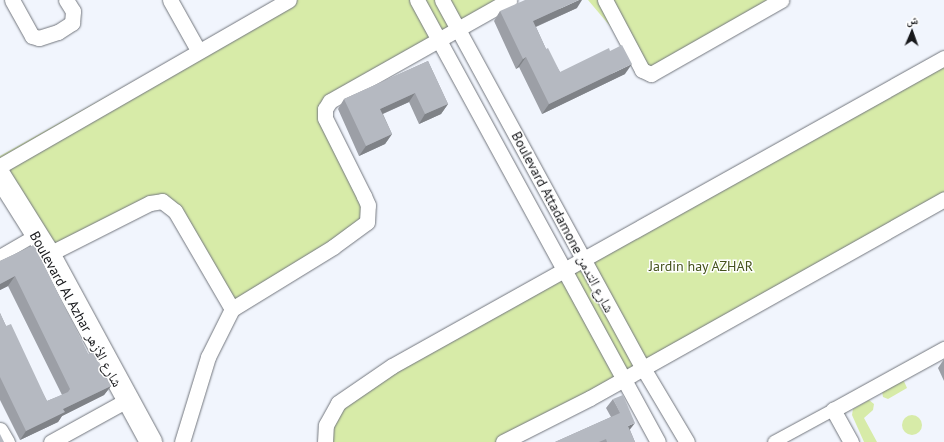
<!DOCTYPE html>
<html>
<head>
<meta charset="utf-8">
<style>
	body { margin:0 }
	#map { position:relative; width:944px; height:442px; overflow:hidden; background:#f1f5fd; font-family:"PT Sans","Noto Naskh Arabic",sans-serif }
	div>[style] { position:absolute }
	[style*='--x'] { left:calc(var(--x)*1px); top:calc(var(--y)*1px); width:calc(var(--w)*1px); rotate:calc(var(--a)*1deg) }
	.green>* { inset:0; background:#d7eba8 }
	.round { border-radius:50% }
	.roads { filter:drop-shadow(0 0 1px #72767d) drop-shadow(0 0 1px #72767d) }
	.pedestrian>* { height:12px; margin:-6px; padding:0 6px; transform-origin:6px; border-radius:6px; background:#fff }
	.minor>* { height:15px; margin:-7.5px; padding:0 7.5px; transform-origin:7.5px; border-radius:7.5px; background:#fff }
	.secondary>* { height:22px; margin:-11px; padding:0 11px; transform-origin:11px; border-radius:11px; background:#fff }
	.wall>* { inset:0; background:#9c9fa6 }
	.shaded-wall>* { inset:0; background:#7f8287 }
	.building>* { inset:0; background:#b5b9c1 }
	span { translate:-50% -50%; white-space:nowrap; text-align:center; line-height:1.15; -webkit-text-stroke:3px #fff; paint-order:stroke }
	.street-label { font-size:14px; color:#18191c }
	.park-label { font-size:14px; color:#44521b }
	.north { position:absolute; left:892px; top:12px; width:40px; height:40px; -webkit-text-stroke:3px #fff; paint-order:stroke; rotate:2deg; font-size:11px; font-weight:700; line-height:16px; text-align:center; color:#18191c }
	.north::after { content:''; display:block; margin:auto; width:14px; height:18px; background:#18191c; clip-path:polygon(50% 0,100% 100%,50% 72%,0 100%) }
</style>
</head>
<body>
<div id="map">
	<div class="green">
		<i style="clip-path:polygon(280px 0,514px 0,327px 102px,367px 222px,232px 309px,159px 195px,43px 254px,0 174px,0 156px)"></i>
		<i style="clip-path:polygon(588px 0,778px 0,648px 71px)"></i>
		<i style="clip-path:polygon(944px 59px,944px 196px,508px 442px,322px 442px,336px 406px)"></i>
		<i style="clip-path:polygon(903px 379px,907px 388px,888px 399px,883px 397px,882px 391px)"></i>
		<i style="clip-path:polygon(869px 400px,874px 404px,873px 410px,864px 418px,877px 442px,864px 442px,852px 415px,853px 409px)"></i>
		<i class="round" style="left:902px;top:415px;width:20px;height:20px"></i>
	</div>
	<div class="roads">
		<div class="pedestrian">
			<i style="--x:0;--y:256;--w:42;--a:-30.3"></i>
			<i style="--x:774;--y:442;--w:67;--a:-28.5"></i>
		</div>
		<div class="minor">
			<i style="--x:12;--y:0;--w:41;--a:60.9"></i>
			<i style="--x:32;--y:36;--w:7;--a:16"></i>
			<i style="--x:39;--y:38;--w:20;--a:-18"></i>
			<i style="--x:58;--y:32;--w:17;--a:-33"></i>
			<i style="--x:72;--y:23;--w:12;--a:-85"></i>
			<i style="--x:73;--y:11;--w:13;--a:-122"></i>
			<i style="--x:170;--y:0;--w:57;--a:60.8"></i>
			<i style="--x:417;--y:0;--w:503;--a:61.4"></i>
			<i style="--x:442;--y:0;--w:419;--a:61.4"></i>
			<i style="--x:643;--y:368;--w:86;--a:59.3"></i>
			<i style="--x:605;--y:0;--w:79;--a:62.1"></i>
			<i style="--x:642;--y:70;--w:10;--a:24"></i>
			<i style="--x:651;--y:74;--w:150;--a:-29.6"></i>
			<i style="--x:0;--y:166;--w:333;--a:-29.9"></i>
			<i style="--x:49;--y:254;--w:113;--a:-26.8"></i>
			<i style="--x:150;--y:203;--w:12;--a:-9"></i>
			<i style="--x:162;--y:201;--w:16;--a:38"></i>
			<i style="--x:175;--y:211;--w:113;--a:59.8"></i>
			<i style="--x:0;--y:430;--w:14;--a:60"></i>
			<i style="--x:51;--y:442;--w:87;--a:-28.9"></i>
			<i style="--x:182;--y:442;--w:89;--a:-73"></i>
			<i style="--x:208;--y:357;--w:54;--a:-63.4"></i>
			<i style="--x:232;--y:309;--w:119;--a:-31.5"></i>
			<i style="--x:333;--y:247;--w:42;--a:-36.3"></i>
			<i style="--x:367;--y:222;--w:17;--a:-87"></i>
			<i style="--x:368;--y:205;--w:10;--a:-114"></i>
			<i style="--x:364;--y:196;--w:87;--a:-116.6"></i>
			<i style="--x:325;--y:118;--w:9;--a:-90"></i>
			<i style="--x:325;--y:109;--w:9;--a:-58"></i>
			<i style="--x:330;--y:101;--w:206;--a:-29.4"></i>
			<i style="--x:325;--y:442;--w:17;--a:-87"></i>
			<i style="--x:326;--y:425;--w:25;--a:-61"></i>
			<i style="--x:338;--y:403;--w:65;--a:-34.4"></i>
			<i style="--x:392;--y:366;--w:632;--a:-29.16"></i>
			<i style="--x:503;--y:442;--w:97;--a:-26.8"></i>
			<i style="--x:590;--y:398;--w:406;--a:-29.3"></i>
			<i style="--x:851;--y:442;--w:37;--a:-119"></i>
			<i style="--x:833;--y:410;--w:127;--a:-28.8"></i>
		</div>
		<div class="secondary">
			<i style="--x:0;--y:176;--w:92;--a:57.9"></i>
			<i style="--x:49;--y:254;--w:214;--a:61.5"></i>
		</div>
	</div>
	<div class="wall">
		<i style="clip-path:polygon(577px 8px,536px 27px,546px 49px,560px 72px,625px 74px,542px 114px,519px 67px,516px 69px,494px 21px,500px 11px)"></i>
		<i style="clip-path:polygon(428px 61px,448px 104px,441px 114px,419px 124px,409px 102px,383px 114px,392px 134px,385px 144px,359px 156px,338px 109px,344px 99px)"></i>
		<i style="clip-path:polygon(34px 245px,88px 354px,111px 386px,104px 395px,62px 416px,58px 422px,20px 440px,0 400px,0 313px,6px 326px,47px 401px,62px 395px,8px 286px,0 290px,0 261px)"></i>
		<i style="clip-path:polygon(944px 359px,944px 381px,938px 368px)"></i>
		<i style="clip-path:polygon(613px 399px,630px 430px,635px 442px,555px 442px,611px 417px,606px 408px)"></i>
	</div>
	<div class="shaded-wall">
		<i style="clip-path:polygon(579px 0,582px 0,577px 8px,526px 31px,533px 21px)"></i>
		<i style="clip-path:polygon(526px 57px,519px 67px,516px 69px,523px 59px)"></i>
		<i style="clip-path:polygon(632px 64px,625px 74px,542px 114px,549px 104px)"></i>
		<i style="clip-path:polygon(415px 93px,409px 102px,373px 118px,380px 109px)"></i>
		<i style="clip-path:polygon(448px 104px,441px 114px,419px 124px,425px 114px)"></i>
		<i style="clip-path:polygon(392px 134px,385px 144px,359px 156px,366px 146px)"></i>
		<i style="clip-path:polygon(15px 276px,8px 286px,0 290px,0 284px)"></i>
		<i style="clip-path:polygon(111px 386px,104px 395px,62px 416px,58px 422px,20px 440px,26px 431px,63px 409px)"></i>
		<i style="clip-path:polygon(635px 423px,628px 432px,628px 426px)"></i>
	</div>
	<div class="building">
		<i style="clip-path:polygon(525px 0,579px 0,533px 21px,546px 49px,548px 48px,560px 72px,609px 48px,610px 51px,622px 45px,632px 64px,549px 104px,526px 57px,523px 59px,500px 11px)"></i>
		<i style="clip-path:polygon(428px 61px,448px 104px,425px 114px,415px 93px,380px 109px,392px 134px,366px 146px,344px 99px)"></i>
		<i style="clip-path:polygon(34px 245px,88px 354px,94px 352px,111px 386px,63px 409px,65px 412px,26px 431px,0 377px,0 313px,6px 326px,11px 324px,47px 401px,68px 392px,70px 389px,15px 276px,0 284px,0 261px)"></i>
		<i style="clip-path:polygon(623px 395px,635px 423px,628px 426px,635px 442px,607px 442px,606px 439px,599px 442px,555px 442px,620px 413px,613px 399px)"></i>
		<i style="clip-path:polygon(0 434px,4px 442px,0 442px)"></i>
	</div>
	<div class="street-label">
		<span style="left:563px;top:222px;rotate:62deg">Boulevard Attadamone شارع التدمن</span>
		<span style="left:76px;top:309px;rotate:61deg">Boulevard Al Azhar شارع الأزهر</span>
	</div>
	<div class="park-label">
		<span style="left:701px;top:266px">Jardin hay AZHAR</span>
	</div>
	<div class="north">ش</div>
</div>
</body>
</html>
